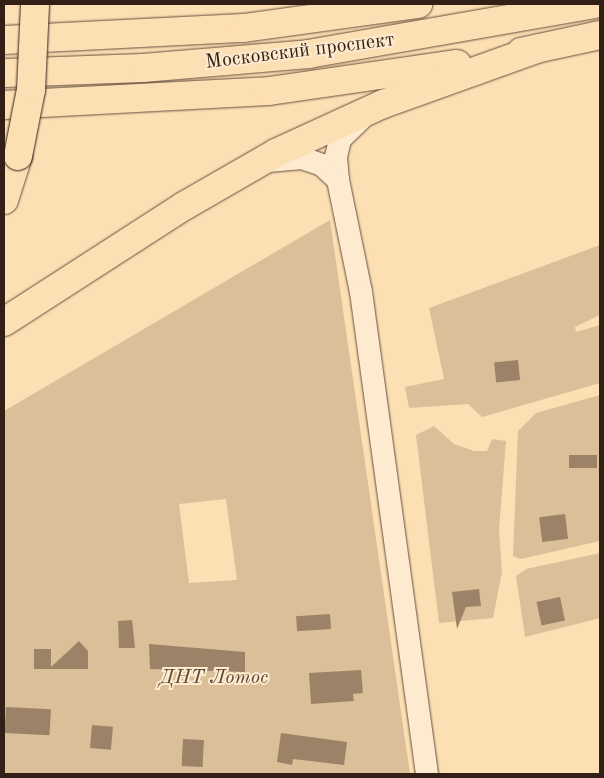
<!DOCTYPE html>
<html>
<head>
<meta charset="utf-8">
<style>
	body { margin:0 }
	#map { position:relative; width:604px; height:778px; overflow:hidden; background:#fddfb4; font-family:"Old Standard TT",serif }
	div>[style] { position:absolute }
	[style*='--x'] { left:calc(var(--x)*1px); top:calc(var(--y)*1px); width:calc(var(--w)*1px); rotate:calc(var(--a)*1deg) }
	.green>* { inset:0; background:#dabf99 }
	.building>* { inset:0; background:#9c8368; transform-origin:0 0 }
	.roads { filter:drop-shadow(0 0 1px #65503e) drop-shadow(0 0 1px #65503e) }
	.minor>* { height:22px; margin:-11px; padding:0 11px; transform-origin:11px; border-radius:11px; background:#feeace }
	.highway>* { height:28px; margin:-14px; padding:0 14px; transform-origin:14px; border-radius:14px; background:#fddfb4 }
	.bridges { filter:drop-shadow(0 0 1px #322016) drop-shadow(0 0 1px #322016) }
	.highway-bridge>* { height:28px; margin:-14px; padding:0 14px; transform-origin:14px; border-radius:14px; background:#fddfb4 }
	span { translate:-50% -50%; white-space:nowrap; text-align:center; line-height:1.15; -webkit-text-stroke:4px #feeace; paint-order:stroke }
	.street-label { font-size:20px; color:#322016 }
	.park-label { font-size:20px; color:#5c4837; font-style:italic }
	.frame { position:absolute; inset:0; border:5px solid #322016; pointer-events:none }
</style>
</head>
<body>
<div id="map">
	<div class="green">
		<i style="clip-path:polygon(evenodd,330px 220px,410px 774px,4px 774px,4px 411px,330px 220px,226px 499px,237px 580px,189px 583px,179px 504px,226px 499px)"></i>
		<i style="clip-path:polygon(600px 245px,600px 315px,575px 327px,576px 332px,600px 325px,600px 383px,482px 417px,468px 404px,409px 408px,405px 387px,444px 379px,429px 308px)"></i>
		<i style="clip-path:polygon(600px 395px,600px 541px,521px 559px,513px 556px,518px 431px,536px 413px)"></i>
		<i style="clip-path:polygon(434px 426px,454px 444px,474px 451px,487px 451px,492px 439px,506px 441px,499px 530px,502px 572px,493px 618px,439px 623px,416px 435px)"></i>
		<i style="clip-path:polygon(600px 553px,600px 618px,525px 637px,516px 576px,526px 569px)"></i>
	</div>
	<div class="building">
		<i style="left:518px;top:360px;width:20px;height:24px;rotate:84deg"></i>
		<i style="left:597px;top:455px;width:13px;height:28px;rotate:90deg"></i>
		<i style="left:565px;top:514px;width:25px;height:26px;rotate:83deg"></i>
		<i style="clip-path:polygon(479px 589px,481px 606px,466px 607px,457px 629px,452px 592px)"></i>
		<i style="left:560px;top:597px;width:24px;height:24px;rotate:78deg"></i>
		<i style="left:330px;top:614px;width:15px;height:34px;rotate:86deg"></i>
		<i style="clip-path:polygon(132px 620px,135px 648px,119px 648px,118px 621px)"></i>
		<i style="clip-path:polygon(79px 641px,88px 651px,88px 669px,34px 669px,34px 649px,51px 649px,51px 667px)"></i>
		<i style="clip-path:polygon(149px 644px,245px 652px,245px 672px,150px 669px)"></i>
		<i style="clip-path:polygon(361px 670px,363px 693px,353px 694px,354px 701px,311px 704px,309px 673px)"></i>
		<i style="left:6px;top:707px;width:45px;height:26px;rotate:3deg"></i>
		<i style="left:92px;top:725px;width:21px;height:23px;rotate:5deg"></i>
		<i style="clip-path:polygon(281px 733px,347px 742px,344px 765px,293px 759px,292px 765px,277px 762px)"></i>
		<i style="left:183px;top:739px;width:21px;height:27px;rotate:3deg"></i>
	</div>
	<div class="roads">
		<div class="minor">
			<i style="--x:268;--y:161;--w:34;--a:-5"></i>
			<i style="--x:302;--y:158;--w:21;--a:19"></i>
			<i style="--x:322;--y:165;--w:22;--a:43"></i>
			<i style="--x:338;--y:180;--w:23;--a:-95"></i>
			<i style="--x:336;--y:157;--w:18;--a:-77"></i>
			<i style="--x:340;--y:139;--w:32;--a:-44"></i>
			<i style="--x:338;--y:180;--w:114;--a:78.4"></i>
			<i style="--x:361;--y:292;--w:486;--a:82.2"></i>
		</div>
		<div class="highway">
			<i style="--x:4;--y:40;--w:240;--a:-2.9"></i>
			<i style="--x:244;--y:28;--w:176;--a:-7.9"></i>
			<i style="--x:521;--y:52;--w:81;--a:-12.1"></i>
			<i style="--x:4;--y:73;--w:139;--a:-2.1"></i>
			<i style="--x:143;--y:68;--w:166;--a:-4.8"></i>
			<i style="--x:308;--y:54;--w:290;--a:-9.9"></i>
			<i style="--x:4;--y:105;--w:265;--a:-3"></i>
			<i style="--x:269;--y:91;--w:190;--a:-8.2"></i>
			<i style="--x:4;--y:200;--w:46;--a:-72.3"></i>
			<i style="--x:4;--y:322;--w:214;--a:-32.8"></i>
			<i style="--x:184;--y:206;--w:106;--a:-29.9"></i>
			<i style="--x:276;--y:153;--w:118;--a:-24.6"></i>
			<i style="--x:383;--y:104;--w:166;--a:-19.7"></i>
		</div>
	</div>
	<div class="bridges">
		<div class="highway-bridge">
			<i style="--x:18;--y:156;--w:67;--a:-78.9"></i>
			<i style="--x:31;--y:90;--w:86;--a:-87.3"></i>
		</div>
	</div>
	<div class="street-label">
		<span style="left:300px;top:52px;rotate:-7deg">Московский проспект</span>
	</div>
	<div class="park-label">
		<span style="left:214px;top:678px">ДНТ Лотос</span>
	</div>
	<div class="frame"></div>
</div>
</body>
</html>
